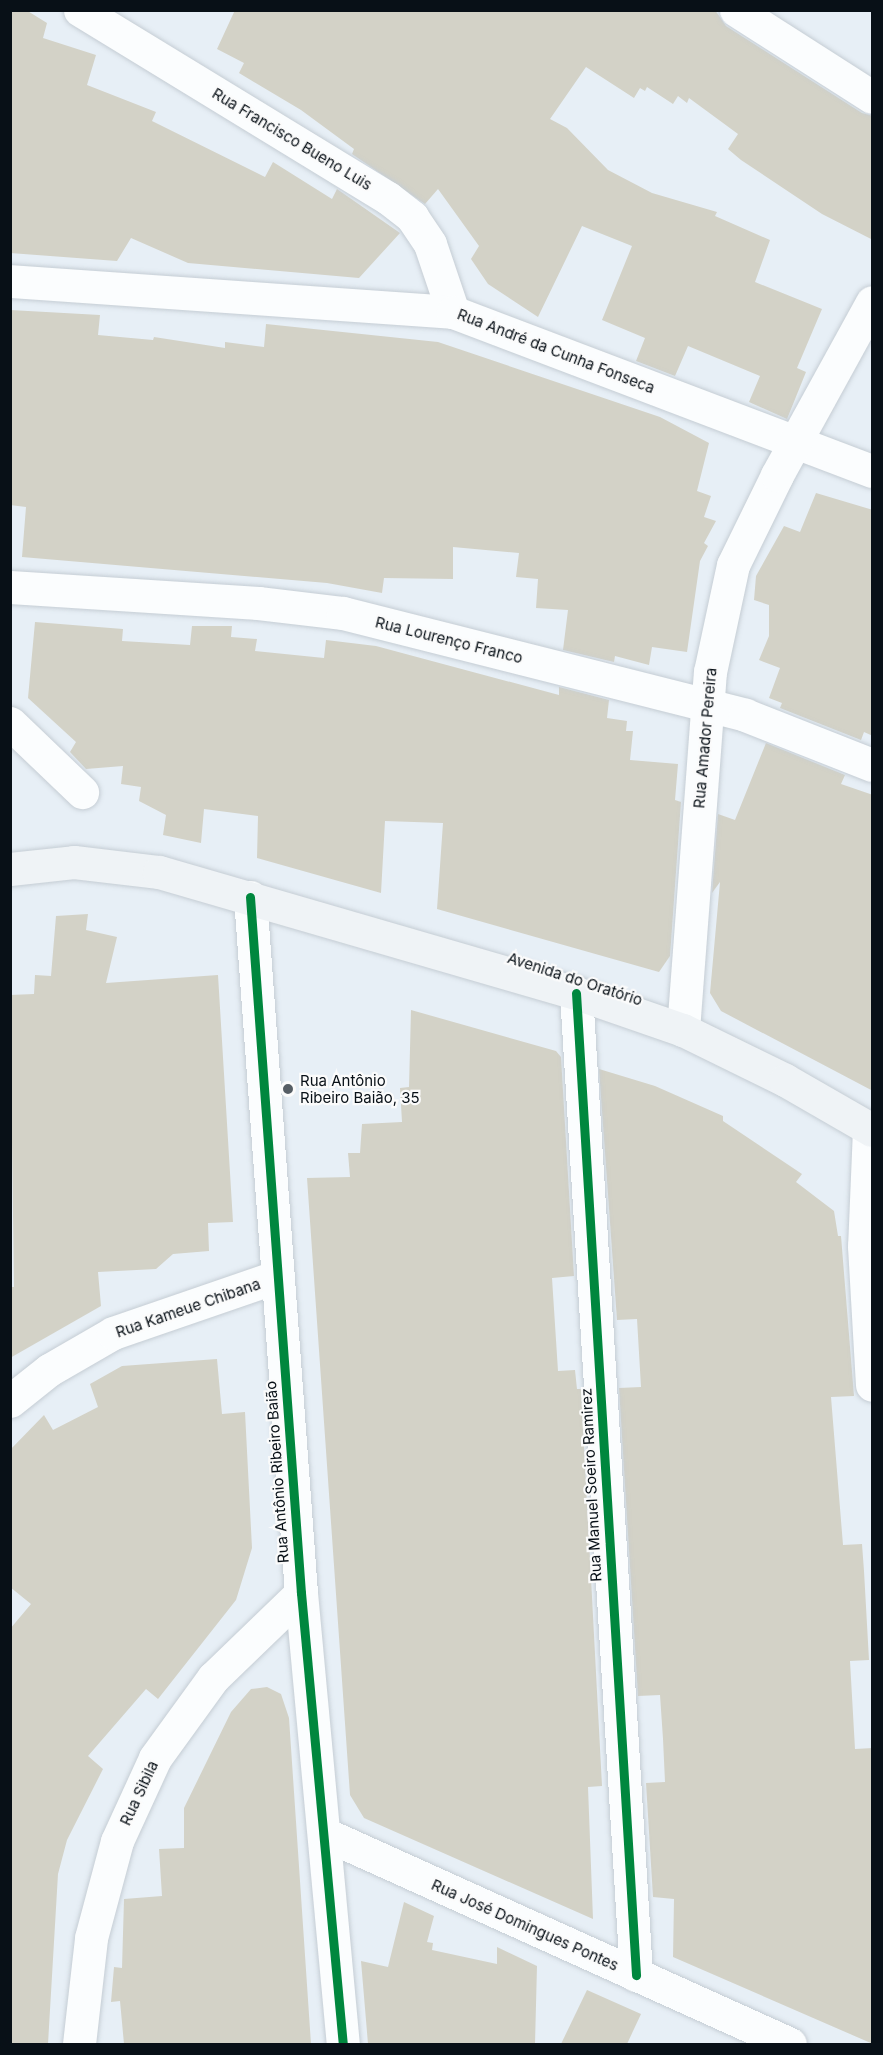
<!DOCTYPE html>
<html>
<head>
<meta charset="utf-8">
<style>
	body { margin:0 }
	#map { position:relative; width:883px; height:2055px; overflow:hidden; background:#e7eff6; font-family:Inter,sans-serif }
	div>[style] { position:absolute }
	[style*='--x'] { left:calc(var(--x)*1px); top:calc(var(--y)*1px); width:calc(var(--w)*1px); rotate:calc(var(--a)*1deg) }
	.building>* { inset:0; background:#d3d2c7 }
	.roads { filter:drop-shadow(0 0 2px #c5cdd4) drop-shadow(0 0 2px #c5cdd4) }
	.minor>* { height:33px; margin:-16.5px; padding:0 16.5px; transform-origin:16.5px; border-radius:16.5px; background:#fbfdfe }
	.tertiary>* { height:33px; margin:-16.5px; padding:0 16.5px; transform-origin:16.5px; border-radius:16.5px; background:#fbfdfe }
	.secondary>* { height:33px; margin:-16.5px; padding:0 16.5px; transform-origin:16.5px; border-radius:16.5px; background:#eff3f6 }
	.cycleway>* { height:9px; margin:-4.5px; padding:0 4.5px; transform-origin:4.5px; border-radius:4.5px; background:#00873e }
	.dots>* { width:16px; height:16px; translate:-50% -50%; box-sizing:border-box; border:3px solid #fbfbfb; border-radius:50% }
	span { translate:-50% -50%; white-space:nowrap; text-align:center; line-height:1.15; -webkit-text-stroke:4.5px #fbfbfb; paint-order:stroke }
	.street-label { font-size:15px; color:#081017 }
	.poi-label { font-size:15px; color:#081017 }
	.left { translate:0 -50%; text-align:left }
	.frame { position:absolute; inset:0; border:12px solid #081017; pointer-events:none }
</style>
</head>
<body>
<div id="map">
	<div class="building">
		<i style="clip-path:polygon(10px 10px,26px 10px,47px 23px,43px 38px,96px 55px,87px 85px,156px 112px,152px 121px,265px 177px,273px 162px,332px 199px,337px 189px,400px 233px,359px 278px,188px 263px,131px 238px,117px 261px,10px 253px)"></i>
		<i style="clip-path:polygon(235px 10px,715px 10px,726px 26px,862px 113px,873px 116px,873px 240px,822px 214px,741px 160px,728px 149px,738px 134px,689px 98px,687px 103px,678px 96px,673px 104px,647px 87px,645px 91px,640px 88px,634px 98px,586px 67px,550px 119px,567px 128px,608px 170px,652px 193px,717px 212px,715px 216px,770px 240px,755px 282px,822px 309px,797px 368px,806px 372px,787px 419px,749px 402px,760px 376px,688px 346px,675px 376px,636px 361px,645px 338px,602px 320px,632px 246px,582px 226px,538px 317px,488px 284px,471px 259px,479px 246px,438px 189px,425px 204px,352px 154px,354px 149px,301px 110px,239px 73px,244px 63px,217px 49px)"></i>
		<i style="clip-path:polygon(10px 310px,100px 315px,98px 335px,153px 340px,154px 337px,225px 348px,225px 342px,264px 347px,266px 324px,438px 342px,660px 417px,709px 443px,697px 491px,711px 496px,704px 517px,716px 521px,704px 543px,708px 546px,700px 561px,687px 652px,652px 647px,649px 665px,615px 656px,614px 662px,563px 650px,568px 610px,536px 608px,538px 579px,516px 577px,519px 553px,453px 547px,453px 579px,384px 578px,382px 593px,327px 583px,22px 557px,26px 507px,10px 505px)"></i>
		<i style="clip-path:polygon(816px 493px,873px 510px,873px 736px,864px 732px,861px 740px,780px 708px,782px 703px,769px 698px,780px 668px,759px 660px,769px 636px,769px 605px,754px 600px,756px 576px,784px 526px,800px 532px)"></i>
		<i style="clip-path:polygon(35px 622px,123px 629px,122px 641px,190px 645px,192px 626px,232px 626px,231px 637px,257px 639px,255px 651px,324px 658px,326px 640px,376px 646px,559px 695px,559px 687px,609px 700px,607px 718px,627px 721px,626px 731px,633px 731px,630px 760px,678px 764px,675px 800px,681px 802px,670px 956px,659px 972px,437px 909px,443px 823px,385px 821px,381px 893px,257px 858px,258px 816px,204px 809px,201px 843px,163px 835px,166px 815px,139px 801px,141px 787px,121px 784px,123px 766px,86px 769px,70px 752px,76px 742px,28px 698px)"></i>
		<i style="clip-path:polygon(766px 743px,845px 775px,841px 784px,873px 795px,873px 1091px,721px 1011px,710px 993px,720px 882px,712px 893px,718px 814px,735px 820px)"></i>
		<i style="clip-path:polygon(88px 914px,86px 930px,117px 937px,106px 983px,218px 975px,233px 1222px,208px 1223px,209px 1251px,173px 1254px,156px 1269px,98px 1272px,101px 1306px,10px 1358px,10px 1287px,14px 1287px,10px 995px,34px 994px,35px 975px,51px 976px,56px 916px)"></i>
		<i style="clip-path:polygon(411px 1010px,556px 1051px,561px 1057px,574px 1276px,552px 1278px,558px 1371px,575px 1370px,577px 1389px,581px 1389px,602px 1786px,588px 1787px,593px 1919px,364px 1818px,350px 1795px,307px 1178px,350px 1177px,348px 1153px,360px 1153px,362px 1124px,402px 1122px,400px 1088px,409px 1087px)"></i>
		<i style="clip-path:polygon(599px 1069px,655px 1086px,723px 1116px,723px 1121px,802px 1174px,796px 1182px,834px 1211px,838px 1236px,841px 1236px,854px 1396px,831px 1397px,843px 1545px,862px 1544px,864px 1571px,869px 1660px,850px 1661px,855px 1749px,873px 1748px,873px 2044px,673px 1957px,674px 1899px,653px 1897px,646px 1783px,665px 1782px,663px 1739px,660px 1695px,638px 1696px,619px 1388px,641px 1387px,637px 1319px,617px 1320px)"></i>
		<i style="clip-path:polygon(217px 1359px,222px 1414px,245px 1412px,252px 1548px,236px 1600px,158px 1699px,146px 1689px,88px 1756px,103px 1769px,67px 1840px,58px 1874px,48px 2044px,10px 2044px,10px 1629px,31px 1604px,10px 1587px,10px 1450px,44px 1415px,53px 1430px,98px 1407px,90px 1384px,122px 1366px)"></i>
		<i style="clip-path:polygon(267px 1687px,281px 1694px,289px 1718px,311px 2044px,124px 2044px,120px 2001px,111px 2002px,114px 1967px,122px 1968px,124px 1899px,162px 1896px,159px 1849px,184px 1848px,184px 1808px,231px 1712px,251px 1689px)"></i>
		<i style="clip-path:polygon(404px 1902px,434px 1916px,427px 1942px,433px 1943px,432px 1950px,497px 1964px,497px 1947px,537px 1966px,535px 2044px,368px 2044px,361px 1961px,388px 1967px)"></i>
		<i style="clip-path:polygon(587px 1990px,641px 2014px,627px 2044px,561px 2044px)"></i>
	</div>
	<div class="roads">
		<div class="minor">
			<i style="--x:80;--y:10;--w:361;--a:31.4"></i>
			<i style="--x:388;--y:198;--w:31;--a:38"></i>
			<i style="--x:412;--y:217;--w:32;--a:56"></i>
			<i style="--x:430;--y:244;--w:72;--a:71.3"></i>
			<i style="--x:736;--y:10;--w:161;--a:32.6"></i>
			<i style="--x:10;--y:281;--w:444;--a:4"></i>
			<i style="--x:453;--y:312;--w:448;--a:20.8"></i>
			<i style="--x:10;--y:587;--w:249;--a:3.7"></i>
			<i style="--x:258;--y:603;--w:86;--a:6.7"></i>
			<i style="--x:343;--y:613;--w:415;--a:14.2"></i>
			<i style="--x:745;--y:715;--w:136;--a:21.5"></i>
			<i style="--x:10;--y:723;--w:100;--a:43.8"></i>
			<i style="--x:576;--y:993;--w:984;--a:86.5"></i>
			<i style="--x:683;--y:1030;--w:359;--a:-85.7"></i>
			<i style="--x:710;--y:672;--w:109;--a:-77.9"></i>
			<i style="--x:733;--y:565;--w:100;--a:-63.9"></i>
			<i style="--x:777;--y:475;--w:197;--a:-61.2"></i>
			<i style="--x:869;--y:1129;--w:117;--a:92.4"></i>
			<i style="--x:864;--y:1246;--w:139;--a:86.7"></i>
			<i style="--x:10;--y:1401;--w:50;--a:-38.5"></i>
			<i style="--x:49;--y:1370;--w:74;--a:-30"></i>
			<i style="--x:113;--y:1333;--w:172;--a:-19"></i>
			<i style="--x:301;--y:1593;--w:453;--a:84.7"></i>
			<i style="--x:325;--y:1834;--w:510;--a:24.3"></i>
		</div>
		<div class="tertiary">
			<i style="--x:79;--y:2044;--w:107;--a:-83.5"></i>
			<i style="--x:91;--y:1938;--w:100;--a:-75"></i>
			<i style="--x:117;--y:1841;--w:91;--a:-65.4"></i>
			<i style="--x:155;--y:1758;--w:99;--a:-54.1"></i>
			<i style="--x:213;--y:1678;--w:122;--a:-44"></i>
			<i style="--x:301;--y:1593;--w:698;--a:-94.19"></i>
		</div>
		<div class="secondary">
			<i style="--x:10;--y:869;--w:64;--a:-6.2"></i>
			<i style="--x:74;--y:862;--w:86;--a:6.7"></i>
			<i style="--x:159;--y:872;--w:434;--a:16.2"></i>
			<i style="--x:576;--y:993;--w:113;--a:19.1"></i>
			<i style="--x:683;--y:1030;--w:114;--a:26.1"></i>
			<i style="--x:785;--y:1080;--w:100;--a:29.9"></i>
		</div>
	</div>
	<div class="cycleway">
		<i style="--x:250;--y:897;--w:698;--a:85.81"></i>
		<i style="--x:301;--y:1593;--w:453;--a:84.7"></i>
		<i style="--x:576;--y:993;--w:984;--a:86.5"></i>
	</div>
	<div class="dots">
		<i style="left:288px;top:1089px;background:#565e65"></i>
	</div>
	<div class="street-label">
		<span style="left:292px;top:139px;rotate:31deg">Rua Francisco Bueno Luis</span>
		<span style="left:556px;top:351px;rotate:21deg">Rua André da Cunha Fonseca</span>
		<span style="left:449px;top:640px;rotate:14deg">Rua Lourenço Franco</span>
		<span style="left:705px;top:738px;rotate:-85deg">Rua Amador Pereira</span>
		<span style="left:575px;top:979px;rotate:18deg">Avenida do Oratório</span>
		<span style="left:188px;top:1308px;rotate:-19deg">Rua Kameue Chibana</span>
		<span style="left:277px;top:1472px;rotate:-94deg">Rua Antônio Ribeiro Baião</span>
		<span style="left:591px;top:1485px;rotate:-93deg">Rua Manuel Soeiro Ramirez</span>
		<span style="left:139px;top:1793px;rotate:-65deg">Rua Sibila</span>
		<span style="left:525px;top:1925px;rotate:24deg">Rua José Domingues Pontes</span>
	</div>
	<div class="poi-label">
		<span class="left" style="left:300px;top:1089px">Rua Antônio<br>Ribeiro Baião, 35</span>
	</div>
	<div class="frame"></div>
</div>
</body>
</html>
